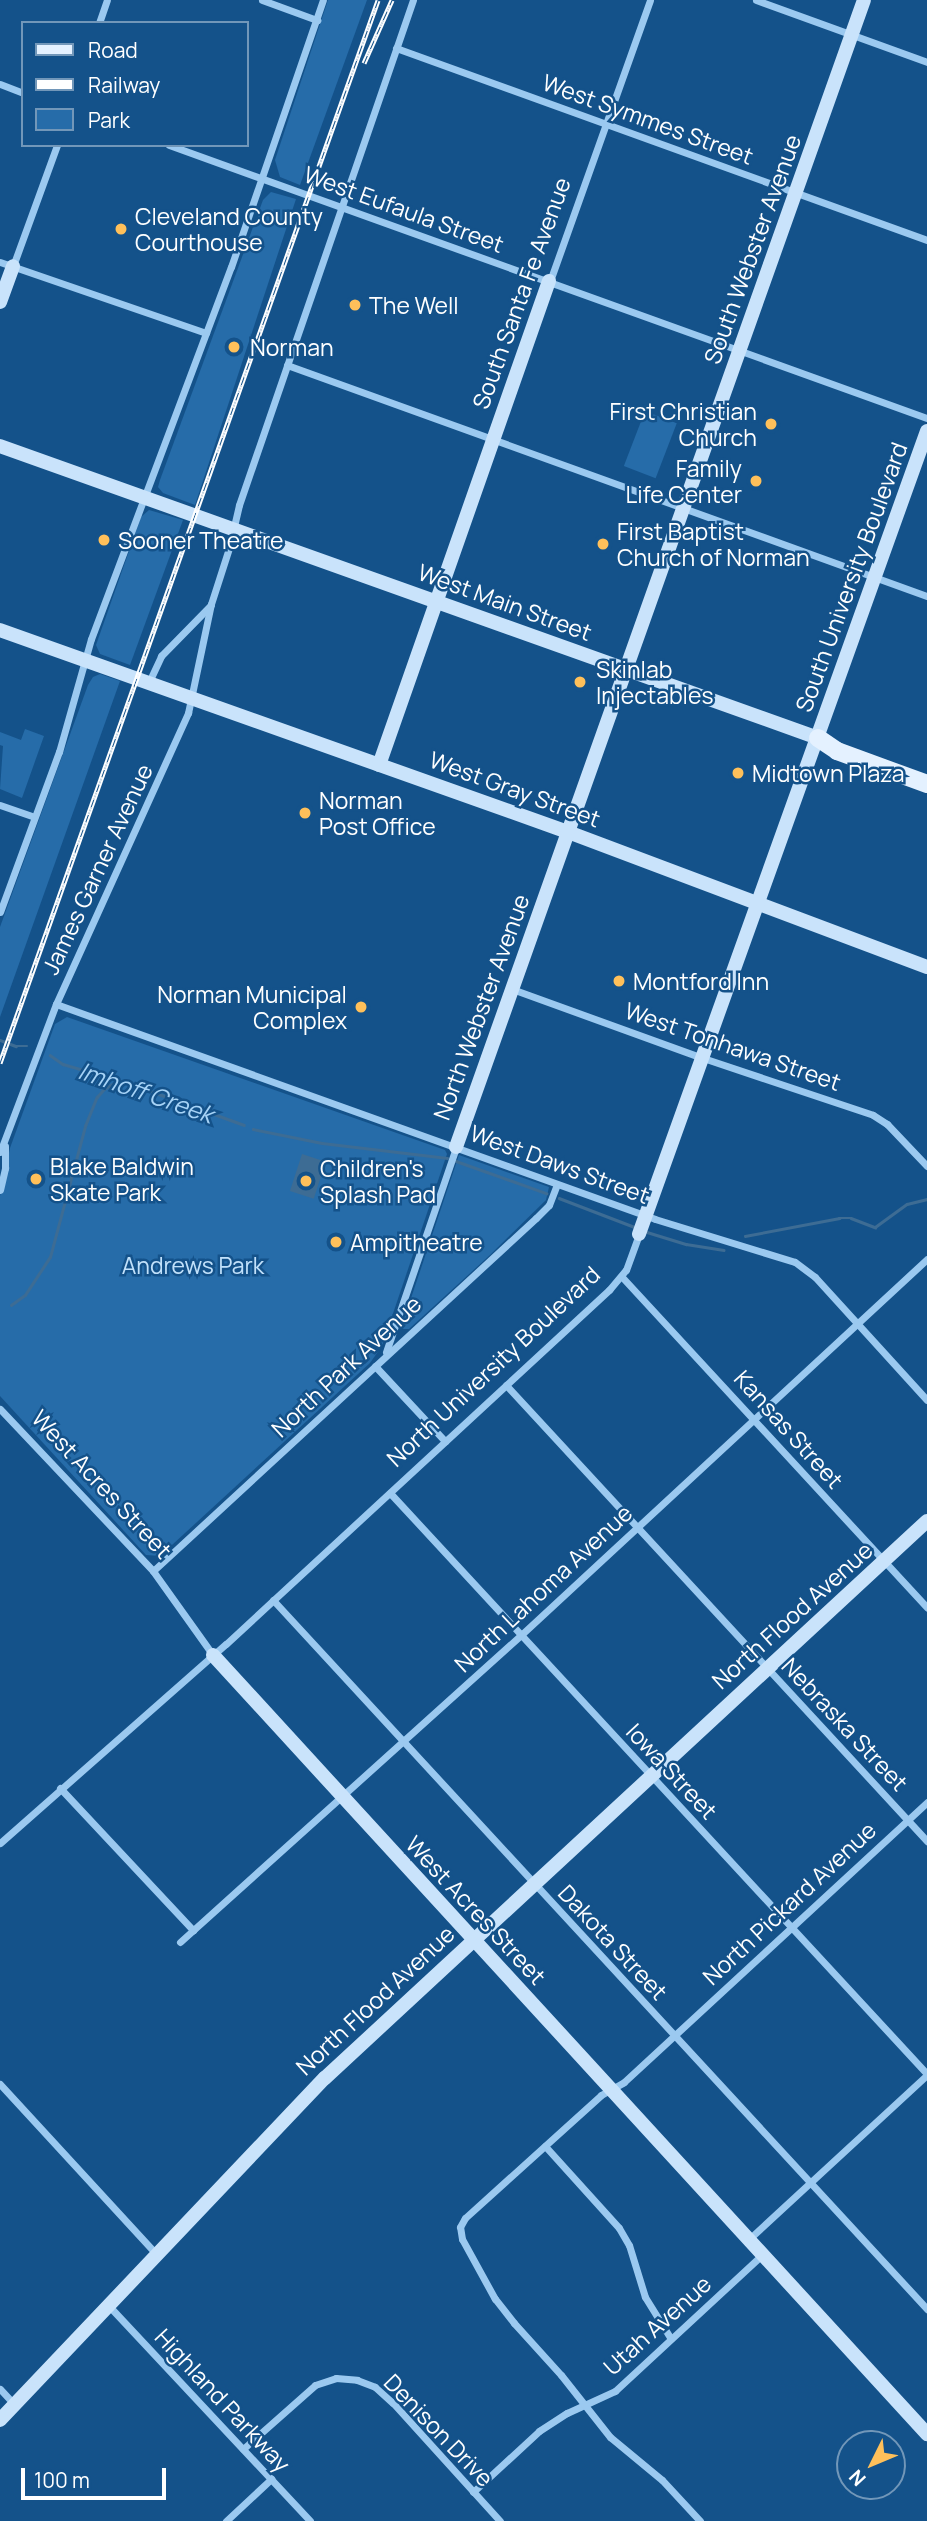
<!DOCTYPE html>
<html>
<head>
<meta charset="utf-8">
<style>
	body { margin:0 }
	#map { position:relative; width:927px; height:2521px; overflow:hidden; background:#14528a; font-family:Manrope,sans-serif }
	div>[style] { position:absolute }
	[style*='--x'] { left:calc(var(--x)*1px); top:calc(var(--y)*1px); width:calc(var(--w)*1px); rotate:calc(var(--a)*1deg) }
	.green>* { inset:0; background:#266ca9; transform-origin:0 0 }
	.water>* { inset:0; background:#3d6c94; transform-origin:0 0 }
	.stream>* { height:2.5px; margin:-1.25px; padding:0 1.25px; transform-origin:1.25px; border-radius:1.25px; background:#3d6c94 }
	.street>* { height:7px; margin:-3.5px; padding:0 3.5px; transform-origin:3.5px; border-radius:3.5px; background:#9bc9f0 }
	.secondary>* { height:14px; margin:-7px; padding:0 7px; transform-origin:7px; border-radius:7px; background:#c9e3fb }
	.primary>* { height:18px; margin:-9px; padding:0 9px; transform-origin:9px; border-radius:9px; background:#e4f1ff }
	.rail>* { height:5px; margin-top:-2.5px; transform-origin:0; background:repeating-linear-gradient(90deg,#14528a 0 8px,#fff 0 16px); box-sizing:border-box; border-block:2px solid #fff }
	.dots>* { width:19px; height:19px; translate:-50% -50%; box-sizing:border-box; border:4px solid #14528a; border-radius:50% }
	span { translate:-50% -50%; white-space:nowrap; text-align:center; line-height:1.15; -webkit-text-stroke:5px #14528a; paint-order:stroke }
	.street-label { font-size:23px; color:#fff }
	.poi-label { font-size:23px; color:#fff }
	.left { translate:0 -50%; text-align:left }
	.right { translate:-100% -50%; text-align:right }
	.park-label { font-size:23px; color:#c1e1fb }
	.water-label { font-size:24px; color:#a6d3f7; font-style:italic }
	.legend { position:absolute; left:21px; top:21px; width:228px; height:126px; box-sizing:border-box; background:#14528a; border:2px solid #7297b9; margin:0; padding:9px 12px; list-style:none; font-size:21px; color:#fff }
	.legend li { display:flex; align-items:center; gap:14px; height:35px }
	.legend b { width:35px; border:2px solid #7297b9 }
	.north { position:absolute; left:836px; top:2430px; width:70px; height:70px; box-sizing:border-box; background:#14528a; border:2px solid #7297b9; border-radius:50%; rotate:227deg; font-size:19px; font-weight:700; line-height:28px; text-align:center; color:#fff }
	.north::after { content:''; display:block; margin:auto; width:24px; height:32px; background:#ffc05a; clip-path:polygon(50% 0,100% 100%,50% 72%,0 100%) }
	.scale { position:absolute; left:21px; top:2468px; width:145px; height:32px; box-sizing:border-box; border:4px solid #fff; border-top:0; padding-left:9px; font-size:21px; line-height:24px; white-space:nowrap; color:#fff; -webkit-text-stroke:5px #14528a; paint-order:stroke }
</style>
</head>
<body>
<div id="map">
	<div class="green">
		<i style="clip-path:polygon(328px 0,367px 0,300px 185px,280px 177px,275px 160px)"></i>
		<i style="clip-path:polygon(271px 192px,296px 199px,195px 505px,163px 493px,158px 487px,160px 480px,263px 200px)"></i>
		<i style="left:645px;top:411px;width:34px;height:59px;rotate:21deg"></i>
		<i style="clip-path:polygon(149px 510px,183px 520px,130px 665px,100px 654px,96px 645px,141px 517px)"></i>
		<i style="clip-path:polygon(100px 674px,120px 681px,0 1017px,0 927px,88px 685px,93px 677px)"></i>
		<i style="clip-path:polygon(25px 729px,44px 736px,22px 798px,0 789px,3px 746px,0 745px,0 732px,21px 740px)"></i>
		<i style="clip-path:polygon(67px 1017px,445px 1150px,447px 1154px,382px 1346px,370px 1363px,160px 1556px,146px 1555px,0 1396px,0 1196px,10px 1148px,55px 1024px)"></i>
		<i style="clip-path:polygon(459px 1155px,549px 1187px,546px 1200px,490px 1255px,409px 1329px,404px 1329px,401px 1328px)"></i>
	</div>
	<div class="water">
		<i style="left:302px;top:1154px;width:25px;height:39px;rotate:18deg"></i>
	</div>
	<div class="stream">
		<i style="--x:0;--y:1040;--w:17;--a:21"></i>
		<i style="--x:16;--y:1046;--w:11;--a:0"></i>
		<i style="--x:50;--y:1055;--w:16;--a:35"></i>
		<i style="--x:63;--y:1064;--w:71;--a:16.4"></i>
		<i style="--x:131;--y:1084;--w:120;--a:19.9"></i>
		<i style="--x:253;--y:1129;--w:70;--a:11.5"></i>
		<i style="--x:322;--y:1143;--w:126;--a:6.8"></i>
		<i style="--x:456;--y:1161;--w:96;--a:19.6"></i>
		<i style="--x:559;--y:1198;--w:84;--a:21"></i>
		<i style="--x:647;--y:1232;--w:41;--a:17.1"></i>
		<i style="--x:686;--y:1244;--w:38;--a:9"></i>
		<i style="--x:745;--y:1236;--w:96;--a:-10.8"></i>
		<i style="--x:839;--y:1218;--w:12;--a:0"></i>
		<i style="--x:851;--y:1218;--w:26;--a:21"></i>
		<i style="--x:875;--y:1227;--w:39;--a:-36"></i>
		<i style="--x:907;--y:1204;--w:21;--a:-14"></i>
		<i style="--x:11;--y:1305;--w:17;--a:-36"></i>
		<i style="--x:25;--y:1295;--w:45;--a:-56.7"></i>
		<i style="--x:50;--y:1257;--w:136;--a:-75"></i>
		<i style="--x:85;--y:1126;--w:31;--a:-68"></i>
		<i style="--x:97;--y:1097;--w:11;--a:-49"></i>
		<i style="--x:104;--y:1089;--w:17;--a:-31"></i>
	</div>
	<div class="street">
		<i style="--x:262;--y:0;--w:59;--a:20"></i>
		<i style="--x:756;--y:0;--w:182;--a:19.9"></i>
		<i style="--x:99;--y:23;--w:24;--a:-71"></i>
		<i style="--x:396;--y:48;--w:565;--a:19.88"></i>
		<i style="--x:0;--y:84;--w:25;--a:21"></i>
		<i style="--x:169;--y:145;--w:806;--a:19.81"></i>
		<i style="--x:0;--y:262;--w:218;--a:19"></i>
		<i style="--x:13;--y:266;--w:129;--a:-70"></i>
		<i style="--x:550;--y:281;--w:298;--a:-70.4"></i>
		<i style="--x:287;--y:365;--w:680;--a:19.85"></i>
		<i style="--x:149;--y:682;--w:29;--a:-65"></i>
		<i style="--x:161;--y:656;--w:71;--a:-45.6"></i>
		<i style="--x:0;--y:805;--w:36;--a:19"></i>
		<i style="--x:0;--y:912;--w:171;--a:-69.8"></i>
		<i style="--x:59;--y:752;--w:117;--a:-74.2"></i>
		<i style="--x:91;--y:639;--w:397;--a:-69.4"></i>
		<i style="--x:231;--y:267;--w:282;--a:-71"></i>
		<i style="--x:512;--y:989;--w:203;--a:19.9"></i>
		<i style="--x:703;--y:1058;--w:179;--a:18.5"></i>
		<i style="--x:873;--y:1115;--w:17;--a:33"></i>
		<i style="--x:887;--y:1124;--w:58;--a:46.4"></i>
		<i style="--x:56;--y:1004;--w:636;--a:19.74"></i>
		<i style="--x:655;--y:1219;--w:146;--a:17.1"></i>
		<i style="--x:795;--y:1262;--w:25;--a:37"></i>
		<i style="--x:815;--y:1277;--w:166;--a:47.7"></i>
		<i style="--x:0;--y:1152;--w:158;--a:-69.3"></i>
		<i style="--x:56;--y:1004;--w:320;--a:-65.6"></i>
		<i style="--x:188;--y:713;--w:111;--a:-78.1"></i>
		<i style="--x:211;--y:604;--w:59;--a:-72.2"></i>
		<i style="--x:229;--y:548;--w:44;--a:-76.9"></i>
		<i style="--x:239;--y:505;--w:534;--a:-70.99"></i>
		<i style="--x:0;--y:1190;--w:23;--a:-77"></i>
		<i style="--x:5;--y:1168;--w:22;--a:-90"></i>
		<i style="--x:622;--y:1277;--w:450;--a:47.3"></i>
		<i style="--x:386;--y:1352;--w:217;--a:-71.1"></i>
		<i style="--x:375;--y:1366;--w:103;--a:47"></i>
		<i style="--x:506;--y:1385;--w:621;--a:47.29"></i>
		<i style="--x:0;--y:1409;--w:223;--a:46.6"></i>
		<i style="--x:153;--y:1571;--w:103;--a:54.5"></i>
		<i style="--x:390;--y:1493;--w:791;--a:47.25"></i>
		<i style="--x:153;--y:1571;--w:521;--a:-42.67"></i>
		<i style="--x:536;--y:1218;--w:18;--a:-45"></i>
		<i style="--x:549;--y:1205;--w:22;--a:-69"></i>
		<i style="--x:273;--y:1600;--w:965;--a:47.31"></i>
		<i style="--x:60;--y:1788;--w:195;--a:46.9"></i>
		<i style="--x:0;--y:1843;--w:301;--a:-41.4"></i>
		<i style="--x:226;--y:1644;--w:522;--a:-42.75"></i>
		<i style="--x:609;--y:1290;--w:26;--a:-50"></i>
		<i style="--x:626;--y:1270;--w:37;--a:-70"></i>
		<i style="--x:180;--y:1942;--w:459;--a:-42"></i>
		<i style="--x:521;--y:1635;--w:553;--a:-42.8"></i>
		<i style="--x:0;--y:2084;--w:232;--a:47.4"></i>
		<i style="--x:545;--y:2146;--w:110;--a:47.9"></i>
		<i style="--x:619;--y:2228;--w:20;--a:60"></i>
		<i style="--x:629;--y:2245;--w:54;--a:72.9"></i>
		<i style="--x:645;--y:2297;--w:49;--a:58.2"></i>
		<i style="--x:748;--y:2240;--w:243;--a:-42.7"></i>
		<i style="--x:109;--y:2306;--w:294;--a:46.9"></i>
		<i style="--x:0;--y:2389;--w:22;--a:47"></i>
		<i style="--x:243;--y:2449;--w:96;--a:-41.6"></i>
		<i style="--x:315;--y:2385;--w:22;--a:-18"></i>
		<i style="--x:336;--y:2378;--w:21;--a:5"></i>
		<i style="--x:357;--y:2380;--w:19;--a:21"></i>
		<i style="--x:375;--y:2387;--w:24;--a:42"></i>
		<i style="--x:393;--y:2403;--w:159;--a:47.8"></i>
		<i style="--x:473;--y:2492;--w:90;--a:-42.7"></i>
		<i style="--x:539;--y:2431;--w:33;--a:-33"></i>
		<i style="--x:567;--y:2413;--w:53;--a:-24.6"></i>
		<i style="--x:615;--y:2391;--w:200;--a:-42.8"></i>
		<i style="--x:226;--y:2521;--w:62;--a:-43"></i>
		<i style="--x:700;--y:2521;--w:56;--a:-132.8"></i>
		<i style="--x:662;--y:2480;--w:67;--a:-140.4"></i>
		<i style="--x:610;--y:2437;--w:79;--a:-128.3"></i>
		<i style="--x:561;--y:2375;--w:70;--a:-132.1"></i>
		<i style="--x:514;--y:2323;--w:31;--a:-128"></i>
		<i style="--x:495;--y:2299;--w:68;--a:-118.8"></i>
		<i style="--x:462;--y:2239;--w:12;--a:-99"></i>
		<i style="--x:460;--y:2227;--w:10;--a:-61"></i>
		<i style="--x:465;--y:2218;--w:183;--a:-42.1"></i>
		<i style="--x:601;--y:2095;--w:26;--a:-29"></i>
		<i style="--x:624;--y:2082;--w:413;--a:-42.7"></i>
	</div>
	<div class="secondary">
		<i style="--x:0;--y:302;--w:38;--a:-70"></i>
		<i style="--x:0;--y:446;--w:869;--a:19.64"></i>
		<i style="--x:0;--y:630;--w:603;--a:19.58"></i>
		<i style="--x:568;--y:832;--w:384;--a:20.6"></i>
		<i style="--x:379;--y:765;--w:513;--a:-70.65"></i>
		<i style="--x:456;--y:1147;--w:1217;--a:-70.42"></i>
		<i style="--x:639;--y:1234;--w:853;--a:-70.27"></i>
		<i style="--x:213;--y:1655;--w:1057;--a:47.49"></i>
		<i style="--x:0;--y:2420;--w:472;--a:-46.5"></i>
		<i style="--x:325;--y:2078;--w:820;--a:-42.78"></i>
	</div>
	<div class="primary">
		<i style="--x:818;--y:738;--w:23;--a:34"></i>
		<i style="--x:837;--y:751;--w:96;--a:20.1"></i>
	</div>
	<div class="rail">
		<i style="--x:364;--y:63;--w:69;--a:-66"></i>
		<i style="--x:0;--y:1063;--w:1128;--a:-70.42"></i>
	</div>
	<div class="dots">
		<i style="left:121px;top:229px;background:#ffc05a"></i>
		<i style="left:355px;top:305px;background:#ffc05a"></i>
		<i style="left:234px;top:347px;background:#ffc05a"></i>
		<i style="left:771px;top:424px;background:#ffc05a"></i>
		<i style="left:756px;top:481px;background:#ffc05a"></i>
		<i style="left:104px;top:540px;background:#ffc05a"></i>
		<i style="left:603px;top:544px;background:#ffc05a"></i>
		<i style="left:580px;top:682px;background:#ffc05a"></i>
		<i style="left:738px;top:773px;background:#ffc05a"></i>
		<i style="left:305px;top:813px;background:#ffc05a"></i>
		<i style="left:619px;top:981px;background:#ffc05a"></i>
		<i style="left:361px;top:1007px;background:#ffc05a"></i>
		<i style="left:36px;top:1179px;background:#ffc05a"></i>
		<i style="left:306px;top:1181px;background:#ffc05a"></i>
		<i style="left:336px;top:1242px;background:#ffc05a"></i>
	</div>
	<div class="street-label">
		<span style="left:648px;top:119px;rotate:20deg">West Symmes Street</span>
		<span style="left:404px;top:209px;rotate:20deg">West Eufaula Street</span>
		<span style="left:752px;top:249px;rotate:-70deg">South Webster Avenue</span>
		<span style="left:521px;top:293px;rotate:-70deg">South Santa Fe Avenue</span>
		<span style="left:851px;top:577px;rotate:-70deg">South University Boulevard</span>
		<span style="left:505px;top:602px;rotate:20deg">West Main Street</span>
		<span style="left:515px;top:789px;rotate:20deg">West Gray Street</span>
		<span style="left:97px;top:869px;rotate:-65deg">James Garner Avenue</span>
		<span style="left:481px;top:1007px;rotate:-70deg">North Webster Avenue</span>
		<span style="left:733px;top:1046px;rotate:19deg">West Tonhawa Street</span>
		<span style="left:560px;top:1164px;rotate:20deg">West Daws Street</span>
		<span style="left:346px;top:1366px;rotate:-43deg">North Park Avenue</span>
		<span style="left:493px;top:1366px;rotate:-43deg">North University Boulevard</span>
		<span style="left:789px;top:1429px;rotate:48deg">Kansas Street</span>
		<span style="left:102px;top:1484px;rotate:47deg">West Acres Street</span>
		<span style="left:543px;top:1588px;rotate:-43deg">North Lahoma Avenue</span>
		<span style="left:792px;top:1615px;rotate:-42deg">North Flood Avenue</span>
		<span style="left:845px;top:1724px;rotate:47deg">Nebraska Street</span>
		<span style="left:672px;top:1771px;rotate:47deg">Iowa Street</span>
		<span style="left:789px;top:1903px;rotate:-43deg">North Pickard Avenue</span>
		<span style="left:476px;top:1910px;rotate:47deg">West Acres Street</span>
		<span style="left:613px;top:1942px;rotate:47deg">Dakota Street</span>
		<span style="left:375px;top:2000px;rotate:-43deg">North Flood Avenue</span>
		<span style="left:657px;top:2325px;rotate:-42deg">Utah Avenue</span>
		<span style="left:223px;top:2400px;rotate:47deg">Highland Parkway</span>
		<span style="left:439px;top:2430px;rotate:46deg">Denison Drive</span>
	</div>
	<div class="poi-label">
		<span class="left" style="left:135px;top:229px">Cleveland County<br>Courthouse</span>
		<span class="left" style="left:369px;top:305px">The Well</span>
		<span class="left" style="left:250px;top:347px">Norman</span>
		<span class="right" style="left:757px;top:424px">First Christian<br>Church</span>
		<span class="right" style="left:742px;top:481px">Family<br>Life Center</span>
		<span class="left" style="left:617px;top:544px">First Baptist<br>Church of Norman</span>
		<span class="left" style="left:118px;top:540px">Sooner Theatre</span>
		<span class="left" style="left:596px;top:682px">Skinlab<br>Injectables</span>
		<span class="left" style="left:752px;top:773px">Midtown Plaza</span>
		<span class="left" style="left:319px;top:813px">Norman<br>Post Office</span>
		<span class="left" style="left:633px;top:981px">Montford Inn</span>
		<span class="right" style="left:347px;top:1007px">Norman Municipal<br>Complex</span>
		<span class="left" style="left:50px;top:1179px">Blake Baldwin<br>Skate Park</span>
		<span class="left" style="left:320px;top:1181px">Children's<br>Splash Pad</span>
		<span class="left" style="left:350px;top:1242px">Ampitheatre</span>
	</div>
	<div class="park-label">
		<span style="left:193px;top:1265px">Andrews Park</span>
	</div>
	<div class="water-label">
		<span style="left:146px;top:1092px;rotate:19deg">Imhoff Creek</span>
	</div>
	<ul class="legend">
	<li><b style="height:9px;background:#e4f1ff"></b>Road</li>
	<li><b style="height:9px;background:#fff"></b>Railway</li>
	<li><b style="height:19px;background:#266ca9"></b>Park</li>
	</ul>
	<div class="north">N</div>
	<div class="scale">100 m</div>
</div>
</body>
</html>
